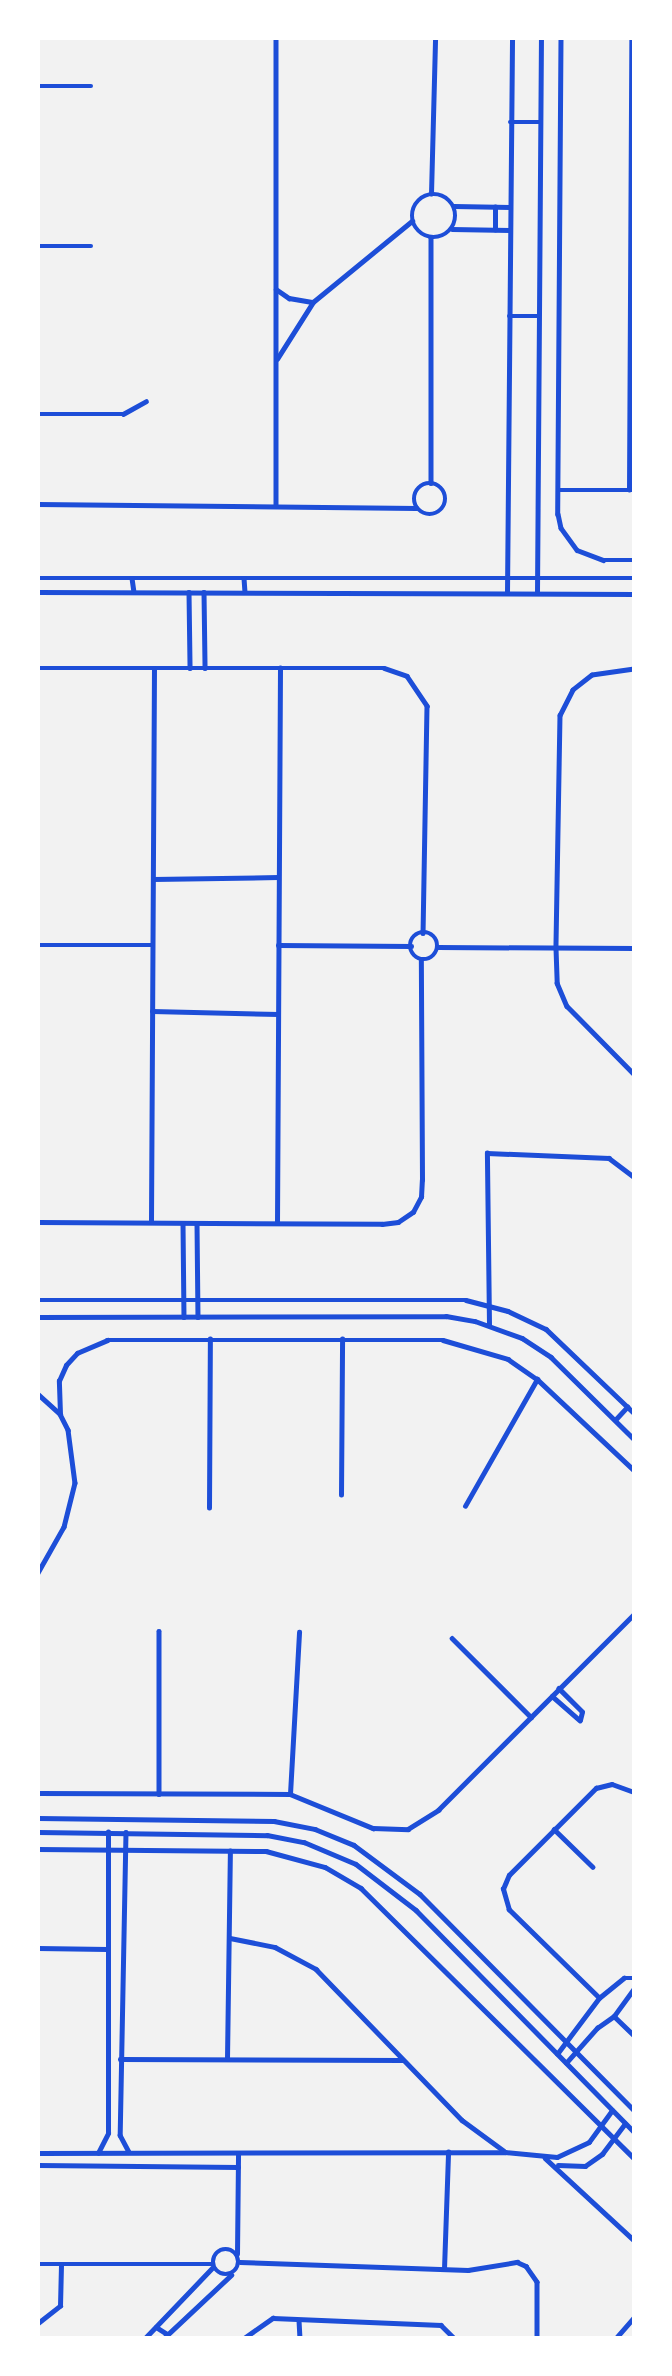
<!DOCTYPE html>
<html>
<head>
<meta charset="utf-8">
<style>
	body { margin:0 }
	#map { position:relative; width:672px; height:2376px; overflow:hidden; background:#f2f2f2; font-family:Manrope,sans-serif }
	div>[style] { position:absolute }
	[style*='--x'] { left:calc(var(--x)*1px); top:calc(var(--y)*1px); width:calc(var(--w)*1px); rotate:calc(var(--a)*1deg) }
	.minor>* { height:4.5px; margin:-2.25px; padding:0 2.25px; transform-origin:2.25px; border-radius:2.25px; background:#1d4ed8 }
	.minor>.ring { margin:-2.25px; padding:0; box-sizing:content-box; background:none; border:4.5px solid #1d4ed8; border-radius:50% }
	span { translate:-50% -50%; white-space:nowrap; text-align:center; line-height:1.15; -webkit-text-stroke:5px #fff; paint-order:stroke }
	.frame { position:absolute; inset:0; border:40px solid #fff; pointer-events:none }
</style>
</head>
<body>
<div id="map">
	<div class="minor">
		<i style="--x:276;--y:38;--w:467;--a:90"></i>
		<i style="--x:561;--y:38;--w:476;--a:90.4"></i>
		<i style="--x:558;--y:514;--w:14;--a:78"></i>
		<i style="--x:561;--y:528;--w:27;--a:54"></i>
		<i style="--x:577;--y:550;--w:28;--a:21"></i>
		<i style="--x:603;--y:560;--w:31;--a:0"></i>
		<i style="--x:38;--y:86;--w:53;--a:0"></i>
		<i style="--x:510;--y:122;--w:29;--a:0"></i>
		<i class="ring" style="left:412px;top:194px;width:39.5px;height:39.5px"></i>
		<i style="--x:431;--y:194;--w:156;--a:-88.5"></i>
		<i style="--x:454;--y:206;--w:56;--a:1"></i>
		<i style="--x:452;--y:229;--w:57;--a:1"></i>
		<i style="--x:495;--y:230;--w:23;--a:-90"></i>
		<i style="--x:431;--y:238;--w:245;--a:90"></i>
		<i style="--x:38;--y:246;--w:53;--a:0"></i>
		<i style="--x:276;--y:289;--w:16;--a:35"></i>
		<i style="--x:289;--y:298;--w:23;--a:10"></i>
		<i style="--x:509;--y:316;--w:29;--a:0"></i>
		<i style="--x:277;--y:359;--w:67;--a:-57.7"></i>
		<i style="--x:313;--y:302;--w:128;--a:-39.3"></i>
		<i style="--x:38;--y:414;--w:85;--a:0"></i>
		<i style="--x:123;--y:414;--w:26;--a:-29"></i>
		<i class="ring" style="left:414px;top:483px;width:27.5px;height:27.5px"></i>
		<i style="--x:558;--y:490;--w:76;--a:0"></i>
		<i style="--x:629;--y:490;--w:452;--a:-89.7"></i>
		<i style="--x:38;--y:504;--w:378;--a:0.6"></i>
		<i style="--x:38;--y:578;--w:596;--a:0"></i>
		<i style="--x:132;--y:578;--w:14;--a:82"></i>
		<i style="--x:244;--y:578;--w:14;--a:86"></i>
		<i style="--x:38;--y:592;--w:596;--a:0.19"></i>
		<i style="--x:189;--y:592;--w:76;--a:89.2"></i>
		<i style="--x:204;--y:592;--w:76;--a:89.2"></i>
		<i style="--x:507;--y:593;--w:555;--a:-89.48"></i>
		<i style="--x:537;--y:593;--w:555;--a:-89.59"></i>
		<i style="--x:38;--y:668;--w:346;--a:0"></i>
		<i style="--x:384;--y:668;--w:24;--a:19"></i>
		<i style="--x:407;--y:676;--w:36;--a:56"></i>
		<i style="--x:427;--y:706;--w:227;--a:91"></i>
		<i style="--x:634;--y:669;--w:42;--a:171.9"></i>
		<i style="--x:592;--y:675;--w:24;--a:142"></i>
		<i style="--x:573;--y:690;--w:28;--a:117"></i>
		<i style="--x:560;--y:715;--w:233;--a:91"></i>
		<i style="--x:556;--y:948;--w:35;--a:88"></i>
		<i style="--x:557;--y:983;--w:25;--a:67"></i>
		<i style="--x:567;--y:1006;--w:95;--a:45.4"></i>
		<i style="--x:153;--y:879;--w:125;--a:-0.9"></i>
		<i class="ring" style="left:410px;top:932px;width:23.5px;height:23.5px"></i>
		<i style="--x:38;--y:945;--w:114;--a:0"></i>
		<i style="--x:278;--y:945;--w:133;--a:0.4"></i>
		<i style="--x:438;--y:947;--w:196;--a:0.3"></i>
		<i style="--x:152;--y:1011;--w:126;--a:1.4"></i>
		<i style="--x:38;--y:1222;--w:344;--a:0.3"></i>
		<i style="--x:382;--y:1224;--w:16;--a:-7"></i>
		<i style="--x:398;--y:1222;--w:18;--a:-34"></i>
		<i style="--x:413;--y:1212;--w:17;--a:-62"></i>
		<i style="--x:421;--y:1197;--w:17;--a:-87"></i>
		<i style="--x:422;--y:1180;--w:220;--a:-90.3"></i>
		<i style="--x:151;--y:1222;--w:553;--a:-89.69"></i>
		<i style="--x:183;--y:1223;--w:94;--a:89.4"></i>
		<i style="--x:197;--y:1223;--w:94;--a:89.4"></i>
		<i style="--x:277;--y:1223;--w:555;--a:-89.69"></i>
		<i style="--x:38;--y:1300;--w:428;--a:0"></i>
		<i style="--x:466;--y:1300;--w:43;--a:14.7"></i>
		<i style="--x:508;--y:1311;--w:42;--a:25.3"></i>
		<i style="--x:546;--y:1329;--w:122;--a:43.7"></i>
		<i style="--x:38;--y:1317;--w:408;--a:-0.1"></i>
		<i style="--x:446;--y:1316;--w:29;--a:10"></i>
		<i style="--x:475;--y:1321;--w:50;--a:19.9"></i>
		<i style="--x:522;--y:1338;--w:35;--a:33"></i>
		<i style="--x:551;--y:1357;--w:117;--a:44.7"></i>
		<i style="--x:489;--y:1325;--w:172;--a:-90.7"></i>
		<i style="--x:487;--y:1153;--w:122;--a:2.3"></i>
		<i style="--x:609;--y:1158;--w:31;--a:37"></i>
		<i style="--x:38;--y:1394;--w:30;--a:42"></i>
		<i style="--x:60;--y:1414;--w:18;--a:63"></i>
		<i style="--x:68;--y:1430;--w:53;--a:82.5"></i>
		<i style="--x:75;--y:1483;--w:45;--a:104"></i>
		<i style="--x:64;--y:1527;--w:53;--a:119.5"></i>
		<i style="--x:60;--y:1414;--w:33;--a:-92"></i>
		<i style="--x:59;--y:1381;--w:17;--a:-66"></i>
		<i style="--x:66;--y:1365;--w:16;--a:-47"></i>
		<i style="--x:77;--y:1353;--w:33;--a:-23"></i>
		<i style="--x:107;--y:1340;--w:336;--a:0"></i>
		<i style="--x:443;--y:1340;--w:68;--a:16.3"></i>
		<i style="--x:508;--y:1359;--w:35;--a:35"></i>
		<i style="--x:537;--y:1379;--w:133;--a:43.2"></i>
		<i style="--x:615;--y:1420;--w:18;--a:-47"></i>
		<i style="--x:341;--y:1495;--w:156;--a:-89.6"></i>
		<i style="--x:465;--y:1506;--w:146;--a:-60.4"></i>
		<i style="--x:209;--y:1508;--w:169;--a:-89.7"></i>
		<i style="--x:159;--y:1631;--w:163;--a:90"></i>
		<i style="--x:452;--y:1638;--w:112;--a:45"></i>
		<i style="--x:552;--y:1696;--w:37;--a:41"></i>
		<i style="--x:580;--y:1720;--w:8;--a:-76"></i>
		<i style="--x:582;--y:1712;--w:33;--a:-135"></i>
		<i style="--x:38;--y:1793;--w:252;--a:0.2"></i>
		<i style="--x:290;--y:1794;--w:90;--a:22.3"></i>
		<i style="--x:373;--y:1828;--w:35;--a:2"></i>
		<i style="--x:408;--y:1829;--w:36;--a:-32"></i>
		<i style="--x:438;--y:1810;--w:277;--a:-45"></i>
		<i style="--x:290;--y:1794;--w:162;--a:-86.8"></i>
		<i style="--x:38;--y:1818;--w:236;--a:0.7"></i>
		<i style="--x:274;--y:1821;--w:42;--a:11"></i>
		<i style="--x:315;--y:1829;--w:42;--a:22.3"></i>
		<i style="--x:354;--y:1845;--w:82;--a:36.6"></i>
		<i style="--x:420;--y:1894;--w:304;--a:45.3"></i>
		<i style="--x:554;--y:1829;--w:54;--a:44.3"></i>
		<i style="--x:38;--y:1832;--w:229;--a:0.8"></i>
		<i style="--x:267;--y:1835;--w:38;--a:11"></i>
		<i style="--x:304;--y:1842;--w:56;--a:22.9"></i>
		<i style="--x:356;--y:1864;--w:76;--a:37.5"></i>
		<i style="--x:416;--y:1910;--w:311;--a:45.5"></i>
		<i style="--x:126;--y:1832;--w:303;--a:91.1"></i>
		<i style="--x:120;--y:2135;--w:19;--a:62"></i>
		<i style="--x:38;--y:1849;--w:228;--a:0.5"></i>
		<i style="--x:266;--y:1851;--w:61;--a:15.2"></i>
		<i style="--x:325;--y:1867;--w:42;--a:30.3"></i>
		<i style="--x:361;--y:1888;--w:384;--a:44.7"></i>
		<i style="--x:230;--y:1938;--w:46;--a:11.3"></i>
		<i style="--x:275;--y:1947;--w:47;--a:28.2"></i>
		<i style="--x:316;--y:1969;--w:210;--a:46"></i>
		<i style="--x:462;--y:2120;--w:52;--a:36.4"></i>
		<i style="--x:38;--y:1948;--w:69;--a:0.8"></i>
		<i style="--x:599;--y:1998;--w:126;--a:-135.6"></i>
		<i style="--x:509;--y:1910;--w:22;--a:-106"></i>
		<i style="--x:503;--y:1889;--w:15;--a:-67"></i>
		<i style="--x:509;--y:1875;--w:123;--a:-45"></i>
		<i style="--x:596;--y:1788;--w:16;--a:-14"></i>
		<i style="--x:612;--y:1784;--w:23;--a:20"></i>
		<i style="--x:614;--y:2016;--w:28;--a:44"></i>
		<i style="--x:557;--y:2054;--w:70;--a:-53.1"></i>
		<i style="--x:599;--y:1998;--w:32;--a:-39"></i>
		<i style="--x:624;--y:1978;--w:10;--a:0"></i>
		<i style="--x:120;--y:2059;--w:282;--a:0.2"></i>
		<i style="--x:227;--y:2059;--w:208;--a:-89.2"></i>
		<i style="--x:566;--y:2063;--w:47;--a:-48.5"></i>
		<i style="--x:597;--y:2028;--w:21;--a:-35"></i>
		<i style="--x:614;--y:2016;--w:34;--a:-54"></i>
		<i style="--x:38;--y:2153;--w:467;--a:-0.1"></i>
		<i style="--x:505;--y:2152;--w:52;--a:5.5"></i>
		<i style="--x:557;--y:2157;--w:35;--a:-25"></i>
		<i style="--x:589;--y:2142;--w:39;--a:-54"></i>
		<i style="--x:98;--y:2153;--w:22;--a:-63"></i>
		<i style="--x:108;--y:2133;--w:301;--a:-90"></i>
		<i style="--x:545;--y:2158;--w:121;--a:42.7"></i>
		<i style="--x:38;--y:2165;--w:200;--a:0.6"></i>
		<i style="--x:558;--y:2165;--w:27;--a:2"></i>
		<i style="--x:585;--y:2166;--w:21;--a:-35"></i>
		<i style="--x:602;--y:2154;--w:38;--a:-53"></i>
		<i class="ring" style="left:213px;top:2249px;width:21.5px;height:21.5px"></i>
		<i style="--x:237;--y:2254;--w:100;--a:-89.4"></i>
		<i style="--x:240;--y:2262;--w:228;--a:2"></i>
		<i style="--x:468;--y:2270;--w:50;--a:-9.3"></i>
		<i style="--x:517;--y:2262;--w:10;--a:24"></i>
		<i style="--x:526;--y:2266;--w:19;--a:55"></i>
		<i style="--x:537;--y:2282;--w:56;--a:90"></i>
		<i style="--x:38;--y:2264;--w:175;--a:0"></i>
		<i style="--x:444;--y:2269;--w:117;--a:-88"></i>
		<i style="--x:299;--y:2320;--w:18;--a:87"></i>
		<i style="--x:38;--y:2323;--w:28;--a:-38"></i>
		<i style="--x:60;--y:2306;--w:41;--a:-88.6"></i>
		<i style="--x:156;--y:2327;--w:13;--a:32"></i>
		<i style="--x:145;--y:2338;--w:98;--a:-46.2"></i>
		<i style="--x:164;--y:2338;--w:92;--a:-43.2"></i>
		<i style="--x:244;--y:2338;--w:35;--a:-35"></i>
		<i style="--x:273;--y:2318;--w:168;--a:2.4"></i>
		<i style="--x:441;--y:2325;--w:18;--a:45"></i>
		<i style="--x:616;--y:2338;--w:28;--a:-49"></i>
	</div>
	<div class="frame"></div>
</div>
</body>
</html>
